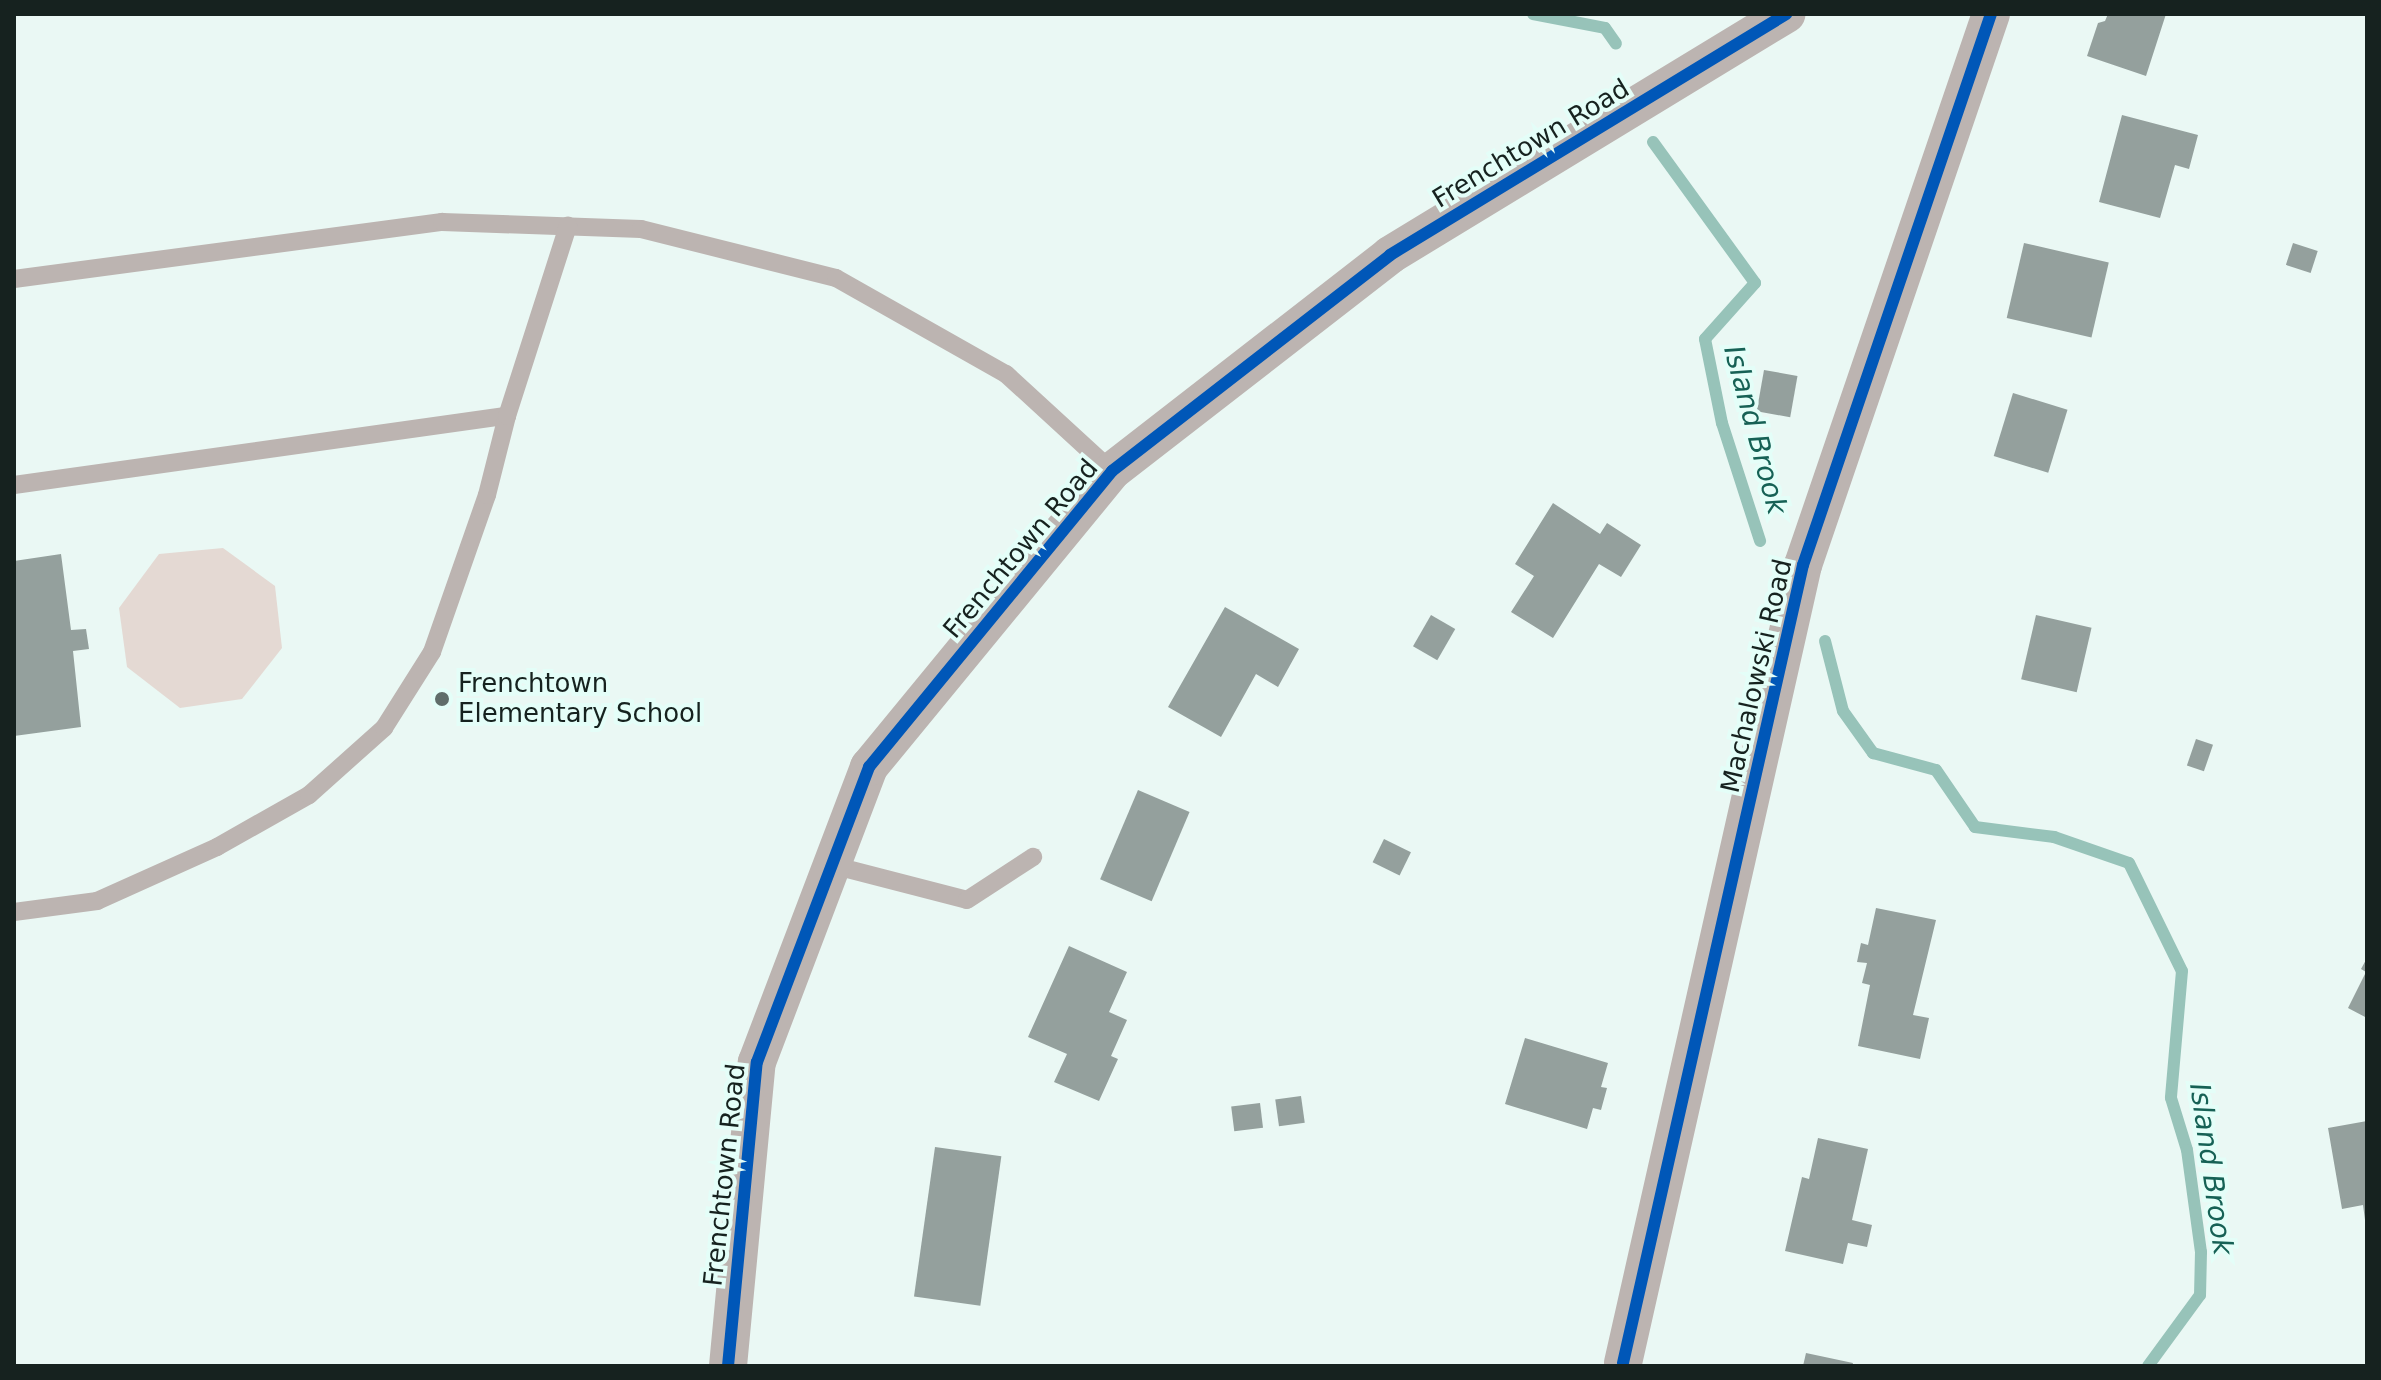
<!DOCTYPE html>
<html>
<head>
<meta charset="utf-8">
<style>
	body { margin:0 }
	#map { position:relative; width:2381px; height:1380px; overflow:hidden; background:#eaf8f4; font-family:"DejaVu Sans",sans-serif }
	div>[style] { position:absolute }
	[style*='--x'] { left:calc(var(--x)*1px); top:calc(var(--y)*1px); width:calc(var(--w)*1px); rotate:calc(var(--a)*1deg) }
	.green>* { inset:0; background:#e4d9d3 }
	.stream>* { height:12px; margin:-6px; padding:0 6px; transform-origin:6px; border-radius:6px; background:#97c3b9 }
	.building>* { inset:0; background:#94a09d; transform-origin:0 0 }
	.service>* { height:18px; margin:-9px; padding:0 9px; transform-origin:9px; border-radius:9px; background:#bcb4b1 }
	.minor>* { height:38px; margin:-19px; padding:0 19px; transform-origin:19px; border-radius:19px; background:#bcb4b1 }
	.cycleway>* { height:12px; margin:-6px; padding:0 6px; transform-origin:6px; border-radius:6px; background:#0057b8 }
	.dots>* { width:22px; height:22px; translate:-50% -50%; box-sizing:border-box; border:4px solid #e4fef8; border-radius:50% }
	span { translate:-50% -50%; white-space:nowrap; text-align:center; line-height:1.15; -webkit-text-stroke:8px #e4fef8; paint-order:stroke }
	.street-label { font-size:26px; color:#16221f }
	.poi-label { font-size:26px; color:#16221f }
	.left { translate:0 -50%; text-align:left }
	.water-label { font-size:28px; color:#166155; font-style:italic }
	.frame { position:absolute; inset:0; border:16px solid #16221f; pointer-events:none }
</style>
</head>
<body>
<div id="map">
	<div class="green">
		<i style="clip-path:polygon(223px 548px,275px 586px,282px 648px,242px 699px,180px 708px,127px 667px,119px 608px,159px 554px)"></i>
	</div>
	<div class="stream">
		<i style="--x:1533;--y:14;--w:73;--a:11"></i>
		<i style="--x:1605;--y:28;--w:19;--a:55"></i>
		<i style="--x:1653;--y:142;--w:174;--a:54.1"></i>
		<i style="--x:1755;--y:283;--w:75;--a:131.8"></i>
		<i style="--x:1705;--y:339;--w:86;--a:78.6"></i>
		<i style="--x:1722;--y:423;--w:124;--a:72.1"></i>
		<i style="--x:1825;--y:641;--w:72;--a:75.6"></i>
		<i style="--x:1843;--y:711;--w:52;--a:54.5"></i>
		<i style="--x:1873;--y:753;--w:65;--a:15.1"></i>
		<i style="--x:1936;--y:770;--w:69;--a:55.6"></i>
		<i style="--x:1975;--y:827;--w:80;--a:7.2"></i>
		<i style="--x:2054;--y:837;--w:79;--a:19.1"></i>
		<i style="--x:2129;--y:863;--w:120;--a:63.9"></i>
		<i style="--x:2182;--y:971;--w:127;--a:95"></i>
		<i style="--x:2171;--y:1098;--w:54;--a:72.9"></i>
		<i style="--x:2187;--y:1150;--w:103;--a:82.2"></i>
		<i style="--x:2201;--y:1252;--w:43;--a:91.3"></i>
		<i style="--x:2200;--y:1295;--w:88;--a:126.2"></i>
	</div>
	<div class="building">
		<i style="clip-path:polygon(2108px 14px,2166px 14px,2146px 76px,2087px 56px,2098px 23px,2105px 21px)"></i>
		<i style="clip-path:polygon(2122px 115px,2198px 135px,2189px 169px,2175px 165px,2160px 218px,2099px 202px)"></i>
		<i style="left:2024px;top:243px;width:87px;height:77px;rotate:13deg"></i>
		<i style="left:2293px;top:243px;width:26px;height:23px;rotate:18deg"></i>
		<i style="left:1764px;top:370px;width:34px;height:42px;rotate:10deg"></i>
		<i style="left:2013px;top:393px;width:57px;height:66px;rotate:17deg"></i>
		<i style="clip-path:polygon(1553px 503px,1600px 534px,1607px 523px,1641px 545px,1621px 577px,1599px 564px,1553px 638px,1511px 612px,1534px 576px,1515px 564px)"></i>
		<i style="clip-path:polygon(61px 554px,71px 630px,86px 629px,89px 649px,73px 651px,81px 727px,14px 736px,14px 561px)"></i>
		<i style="clip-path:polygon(1225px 607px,1299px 649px,1278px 687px,1256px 674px,1221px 737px,1168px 707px)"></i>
		<i style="left:1431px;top:615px;width:28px;height:36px;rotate:30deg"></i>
		<i style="left:2036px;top:615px;width:57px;height:66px;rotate:13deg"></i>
		<i style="left:2196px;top:739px;width:18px;height:28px;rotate:19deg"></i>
		<i style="left:1138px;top:790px;width:56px;height:97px;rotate:23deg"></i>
		<i style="left:1384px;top:839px;width:30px;height:26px;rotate:26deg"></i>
		<i style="clip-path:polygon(1876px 908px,1936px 920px,1913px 1015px,1929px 1018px,1920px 1059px,1858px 1046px,1870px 985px,1862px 983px,1867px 963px,1857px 962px,1861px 943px,1868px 945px)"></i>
		<i style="clip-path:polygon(1069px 946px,1127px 972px,1109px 1012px,1127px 1020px,1111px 1056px,1118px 1059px,1099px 1101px,1054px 1082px,1067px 1054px,1028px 1037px)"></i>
		<i style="clip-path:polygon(2367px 958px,2367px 1018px,2348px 1008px,2366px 972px,2361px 969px)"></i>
		<i style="clip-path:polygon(1525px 1038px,1608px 1063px,1601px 1087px,1607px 1088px,1601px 1110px,1593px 1108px,1587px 1129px,1505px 1104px)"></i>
		<i style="left:1301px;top:1096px;width:27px;height:26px;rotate:82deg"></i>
		<i style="left:1260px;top:1103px;width:25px;height:29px;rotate:83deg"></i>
		<i style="clip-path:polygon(2367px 1121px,2367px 1220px,2365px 1220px,2363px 1205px,2342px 1209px,2328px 1128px)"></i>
		<i style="clip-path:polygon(1818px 1138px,1868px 1149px,1852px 1220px,1872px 1225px,1867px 1247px,1848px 1243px,1843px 1264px,1785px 1251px,1802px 1177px,1809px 1179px)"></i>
		<i style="left:935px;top:1147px;width:67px;height:151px;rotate:8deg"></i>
		<i style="clip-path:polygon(1806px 1353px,1853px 1363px,1852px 1366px,1803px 1366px)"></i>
	</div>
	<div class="service">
		<i style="--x:14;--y:279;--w:432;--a:-7.6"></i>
		<i style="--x:442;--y:222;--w:199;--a:2"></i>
		<i style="--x:641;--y:229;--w:201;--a:14.1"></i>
		<i style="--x:836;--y:278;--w:195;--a:29.5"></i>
		<i style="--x:1006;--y:374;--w:144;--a:42.5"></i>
		<i style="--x:14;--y:485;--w:498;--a:-8"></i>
		<i style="--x:832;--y:865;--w:139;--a:14.5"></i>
		<i style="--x:967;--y:900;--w:79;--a:-33.1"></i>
		<i style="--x:14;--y:912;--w:84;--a:-7.5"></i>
		<i style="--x:97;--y:901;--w:132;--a:-24.2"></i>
		<i style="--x:217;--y:847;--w:106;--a:-29.5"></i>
		<i style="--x:309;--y:795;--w:101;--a:-41.8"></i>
		<i style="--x:384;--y:728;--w:90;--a:-57.7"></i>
		<i style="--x:432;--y:652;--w:166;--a:-70.7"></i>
		<i style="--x:487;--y:495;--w:81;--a:-75.8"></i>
		<i style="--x:507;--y:416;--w:200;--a:-72.2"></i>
	</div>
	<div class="minor">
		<i style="--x:1623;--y:1363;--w:818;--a:-77.29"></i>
		<i style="--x:1803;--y:565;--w:582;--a:-71.16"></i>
		<i style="--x:728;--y:1366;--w:305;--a:-84.6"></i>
		<i style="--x:757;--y:1062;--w:316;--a:-69.2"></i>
		<i style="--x:869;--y:767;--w:383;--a:-50.6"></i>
		<i style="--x:1112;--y:471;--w:352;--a:-37.8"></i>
		<i style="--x:1390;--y:255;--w:464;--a:-31.3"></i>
	</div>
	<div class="cycleway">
		<i style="--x:1623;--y:1363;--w:818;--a:-77.29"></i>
		<i style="--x:1803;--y:565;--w:582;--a:-71.16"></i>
		<i style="--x:728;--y:1366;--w:305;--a:-84.6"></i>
		<i style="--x:757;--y:1062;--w:316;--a:-69.2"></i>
		<i style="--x:869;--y:767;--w:383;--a:-50.6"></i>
		<i style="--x:1112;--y:471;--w:352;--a:-37.8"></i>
		<i style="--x:1390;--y:255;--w:464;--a:-31.3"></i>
	</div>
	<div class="dots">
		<i style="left:442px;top:699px;background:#606d6a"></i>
	</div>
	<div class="street-label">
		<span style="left:1531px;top:144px;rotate:-31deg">Frenchtown Road</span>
		<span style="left:1021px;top:549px;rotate:-50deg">Frenchtown Road</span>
		<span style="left:1757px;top:676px;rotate:-77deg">Machalowski Road</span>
		<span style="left:725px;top:1175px;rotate:-84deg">Frenchtown Road</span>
	</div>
	<div class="poi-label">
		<span class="left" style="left:458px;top:699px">Frenchtown<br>Elementary School</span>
	</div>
	<div class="water-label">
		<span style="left:1755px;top:430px;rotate:75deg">Island Brook</span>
		<span style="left:2211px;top:1169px;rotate:82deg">Island Brook</span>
	</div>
	<div class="frame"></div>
</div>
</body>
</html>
